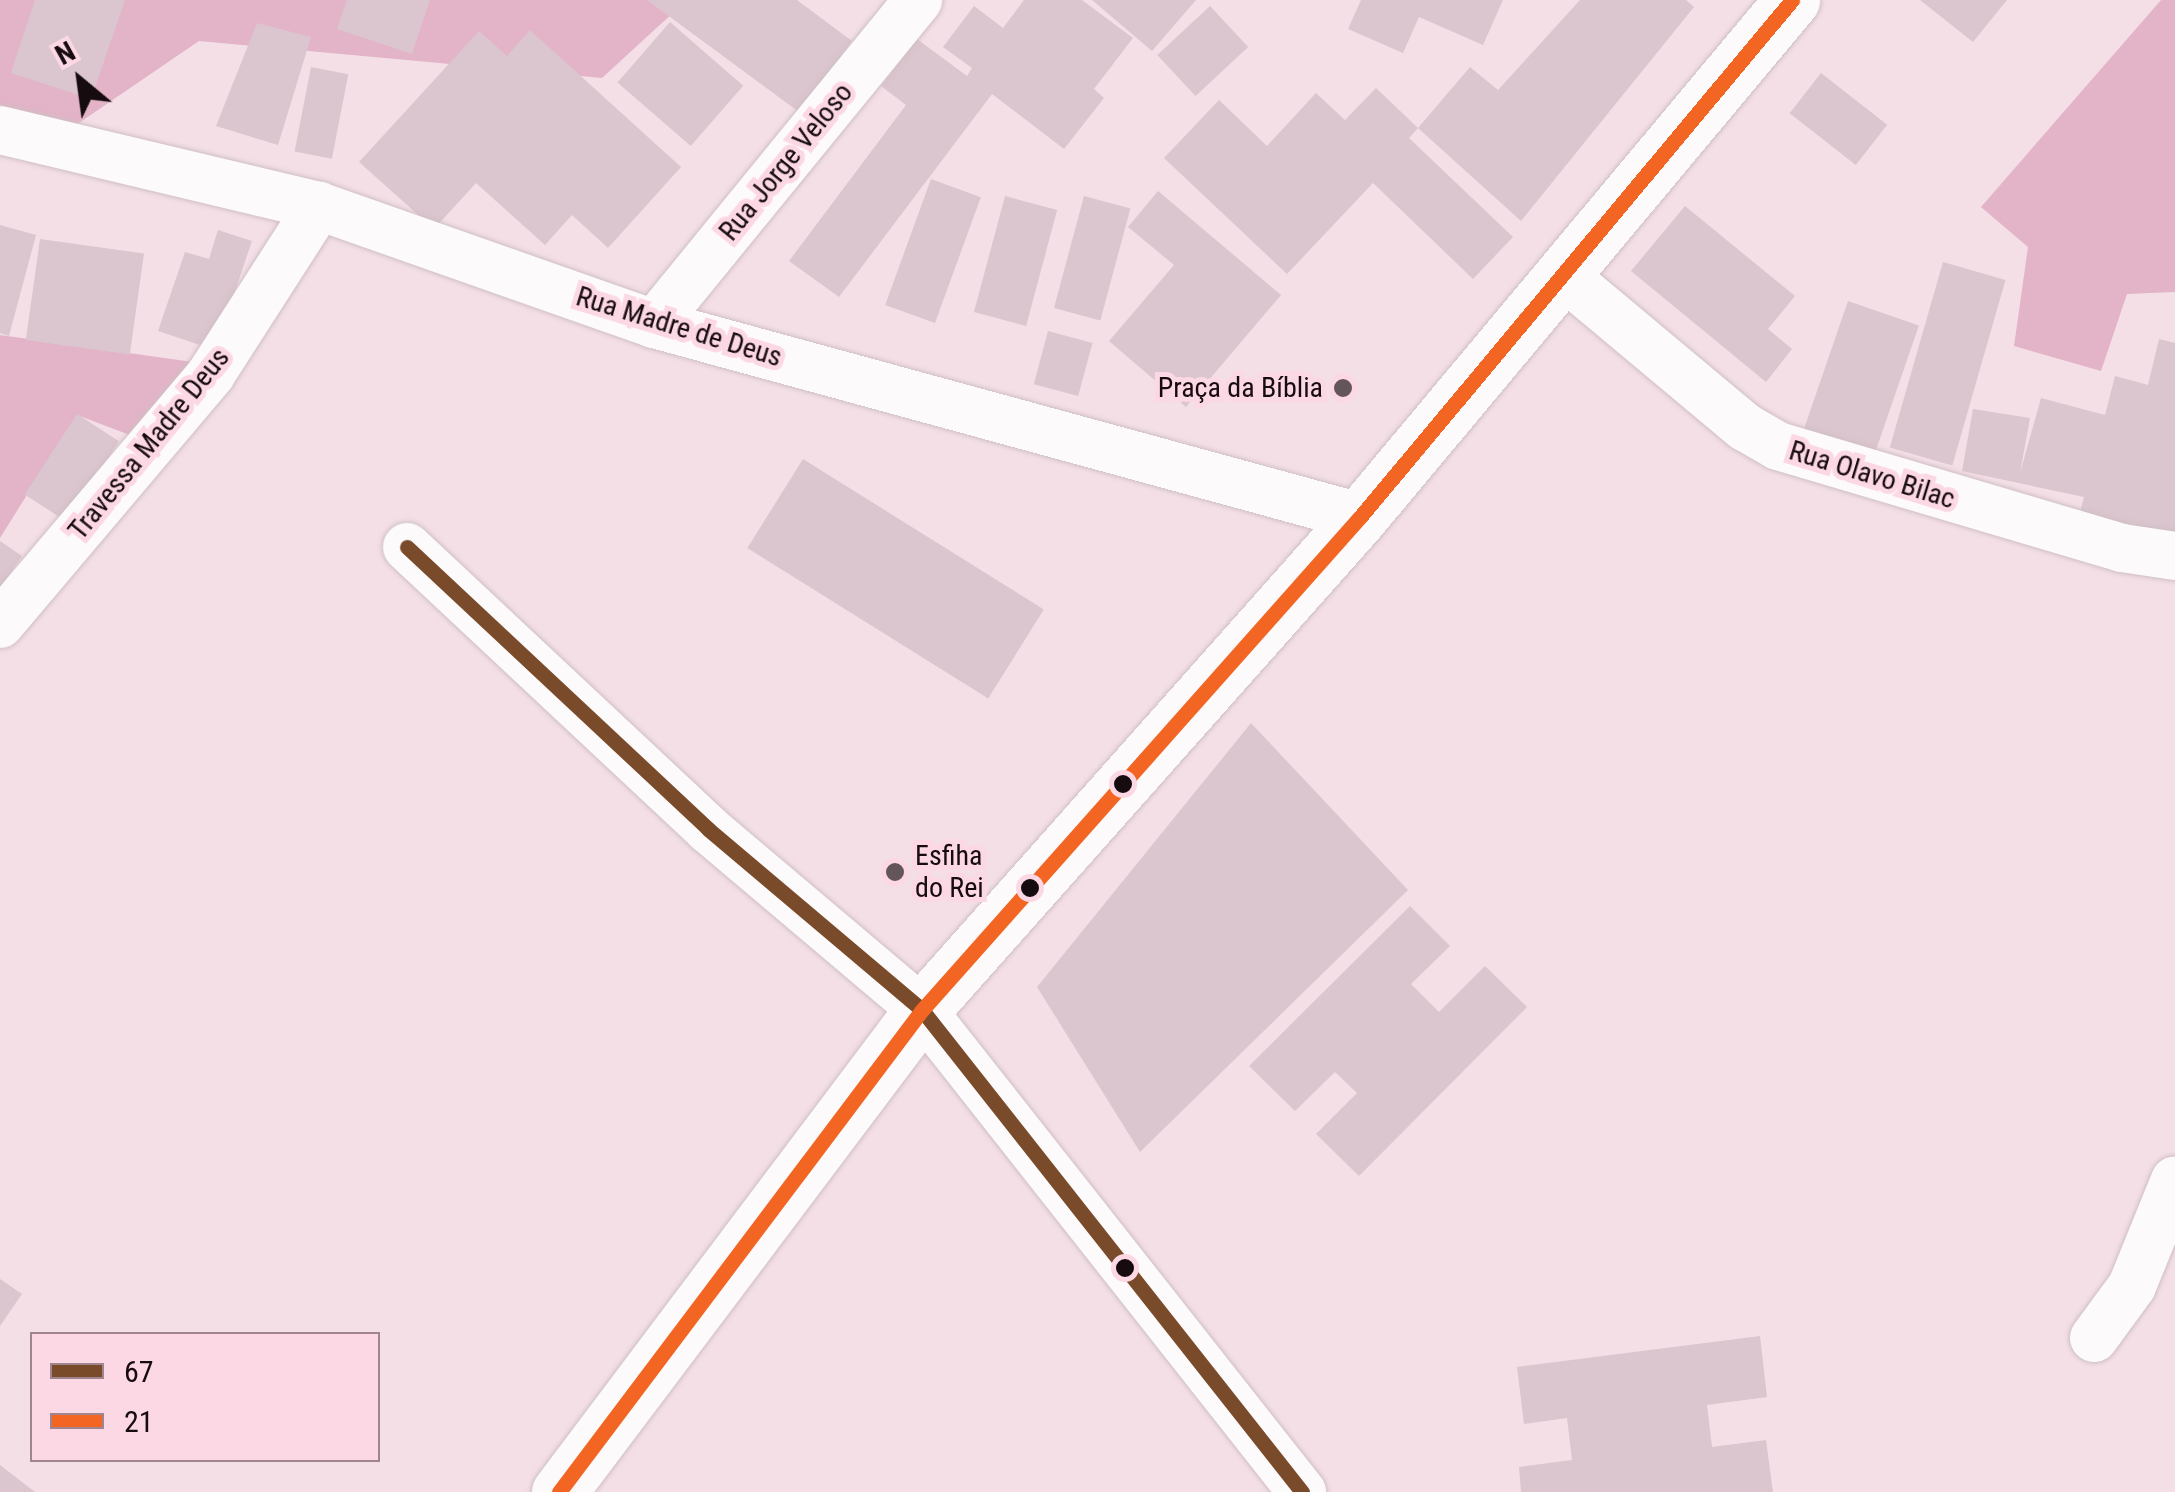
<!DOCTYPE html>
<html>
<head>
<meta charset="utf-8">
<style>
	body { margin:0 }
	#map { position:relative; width:2175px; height:1492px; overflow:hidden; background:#f4dfe7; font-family:"Roboto Condensed",sans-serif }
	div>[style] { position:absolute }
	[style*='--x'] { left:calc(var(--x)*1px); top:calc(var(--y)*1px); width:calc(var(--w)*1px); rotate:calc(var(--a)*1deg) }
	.forest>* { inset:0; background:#e3b4c7 }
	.building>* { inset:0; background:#dbc5ce; transform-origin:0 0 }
	.roads { filter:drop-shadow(0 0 2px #cfbfc5) drop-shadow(0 0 2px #cfbfc5) }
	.street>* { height:48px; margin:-24px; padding:0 24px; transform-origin:24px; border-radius:24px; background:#fdfafb }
	.secondary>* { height:55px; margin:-27.5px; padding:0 27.5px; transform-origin:27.5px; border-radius:27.5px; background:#fdfafb }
	.bus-1>* { height:15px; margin:-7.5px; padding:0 7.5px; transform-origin:7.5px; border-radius:7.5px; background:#7a4b2a }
	.bus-2>* { height:15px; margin:-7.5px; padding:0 7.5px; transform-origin:7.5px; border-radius:7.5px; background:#f26522 }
	.dots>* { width:28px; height:28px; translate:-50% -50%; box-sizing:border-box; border:5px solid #fcd7e4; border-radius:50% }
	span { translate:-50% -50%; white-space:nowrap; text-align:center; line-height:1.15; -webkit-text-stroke:10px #fcd7e4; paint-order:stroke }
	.street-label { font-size:28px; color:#160b0f }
	.poi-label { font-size:28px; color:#160b0f }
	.right { translate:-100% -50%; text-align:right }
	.left { translate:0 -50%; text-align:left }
	.legend { position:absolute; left:30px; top:1332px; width:350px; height:130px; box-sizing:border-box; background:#fcd7e4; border:2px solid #a0858f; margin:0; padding:12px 18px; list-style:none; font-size:30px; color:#160b0f }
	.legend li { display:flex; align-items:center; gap:20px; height:50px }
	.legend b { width:50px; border:2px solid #a0858f }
	.north { position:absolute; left:30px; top:30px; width:100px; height:100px; -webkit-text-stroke:8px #fcd7e4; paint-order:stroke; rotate:331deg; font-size:28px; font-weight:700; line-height:40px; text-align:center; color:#160b0f }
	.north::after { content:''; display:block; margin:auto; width:35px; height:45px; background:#160b0f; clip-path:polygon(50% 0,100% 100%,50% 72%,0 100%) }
</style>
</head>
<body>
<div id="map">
	<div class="forest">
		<i style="clip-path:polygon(0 0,687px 0,602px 78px,199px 41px,73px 127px,0 110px)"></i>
		<i style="clip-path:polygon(2161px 0,2175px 0,2175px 292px,2127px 294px,2101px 371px,2014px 346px,2028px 247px,1981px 207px)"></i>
		<i style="clip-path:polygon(0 335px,193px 362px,135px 437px,77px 415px,0 538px)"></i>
	</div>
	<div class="building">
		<i style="clip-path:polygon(35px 0,125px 0,91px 99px,11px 73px)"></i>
		<i style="clip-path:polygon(347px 0,430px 0,412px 54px,337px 29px)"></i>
		<i style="clip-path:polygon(647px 0,797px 0,852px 41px,799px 112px)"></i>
		<i style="clip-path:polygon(1024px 0,1082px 0,1133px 38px,1094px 89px,1104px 98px,1064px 149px,992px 94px,839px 297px,789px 261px,906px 105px,881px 86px,917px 39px,967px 76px,972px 68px,943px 47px,974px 6px,1003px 28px)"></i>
		<i style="clip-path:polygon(1092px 0,1196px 0,1152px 51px)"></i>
		<i style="clip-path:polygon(1361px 0,1503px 0,1483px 45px,1419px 17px,1403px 53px,1348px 29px)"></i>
		<i style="clip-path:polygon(1580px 0,1686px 0,1694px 7px,1521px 221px,1418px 128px,1409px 138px,1513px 237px,1473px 279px,1373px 183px,1287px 274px,1164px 158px,1219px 100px,1267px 146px,1316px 93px,1345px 120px,1376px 88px,1418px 128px,1470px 67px,1498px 90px)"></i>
		<i style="clip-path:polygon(1920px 0,2007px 0,1973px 42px)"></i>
		<i style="left:1210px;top:6px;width:56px;height:72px;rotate:47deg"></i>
		<i style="left:670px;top:22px;width:97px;height:80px;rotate:41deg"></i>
		<i style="clip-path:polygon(257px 23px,311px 37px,278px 145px,216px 126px)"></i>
		<i style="clip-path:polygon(530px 30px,681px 167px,608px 248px,572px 215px,545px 245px,476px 183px,434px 229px,359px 162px,479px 31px,507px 56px)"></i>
		<i style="left:311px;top:67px;width:38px;height:86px;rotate:11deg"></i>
		<i style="left:1821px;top:73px;width:84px;height:51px;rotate:38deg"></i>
		<i style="left:931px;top:179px;width:53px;height:134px;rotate:20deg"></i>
		<i style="clip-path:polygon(1158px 191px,1281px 295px,1186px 407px,1109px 341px,1174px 265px,1128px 227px)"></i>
		<i style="left:1005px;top:196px;width:54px;height:120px;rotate:15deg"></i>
		<i style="left:1084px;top:196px;width:48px;height:116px;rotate:15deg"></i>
		<i style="clip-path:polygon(1685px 206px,1795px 296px,1768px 329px,1792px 349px,1766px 382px,1631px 271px)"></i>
		<i style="clip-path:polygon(0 225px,36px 235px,9px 336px,0 333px)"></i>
		<i style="clip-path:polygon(218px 230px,252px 241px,215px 350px,158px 331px,185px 252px,209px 259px)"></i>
		<i style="left:40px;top:239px;width:105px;height:102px;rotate:8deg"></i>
		<i style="left:1943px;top:262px;width:65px;height:193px;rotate:16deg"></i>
		<i style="left:1848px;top:301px;width:75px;height:144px;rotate:19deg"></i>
		<i style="left:1048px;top:331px;width:46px;height:55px;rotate:15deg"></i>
		<i style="clip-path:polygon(2159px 339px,2175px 343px,2175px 545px,2078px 521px,2084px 497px,1962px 471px,1973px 409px,2030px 418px,2020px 473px,2041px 398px,2105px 415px,2115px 376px,2148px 385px)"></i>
		<i style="left:77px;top:414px;width:50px;height:96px;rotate:33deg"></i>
		<i style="left:803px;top:459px;width:284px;height:105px;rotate:32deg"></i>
		<i style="clip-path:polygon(0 541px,22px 556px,0 588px)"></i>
		<i style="clip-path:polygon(1251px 723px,1408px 890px,1140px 1152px,1037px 987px)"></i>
		<i style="clip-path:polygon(1410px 906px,1450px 946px,1411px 984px,1439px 1012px,1485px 966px,1527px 1007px,1359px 1176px,1316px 1134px,1357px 1093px,1335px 1072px,1295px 1111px,1249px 1066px)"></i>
		<i style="clip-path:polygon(0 1279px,22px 1294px,0 1326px)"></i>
		<i style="clip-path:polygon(1760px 1336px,1767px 1397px,1707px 1405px,1712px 1447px,1766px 1440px,1773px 1492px,1521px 1492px,1519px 1467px,1572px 1460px,1567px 1418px,1524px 1424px,1517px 1367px)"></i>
		<i style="clip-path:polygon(0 1465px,35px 1492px,0 1492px)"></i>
	</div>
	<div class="roads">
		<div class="street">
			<i style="--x:0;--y:130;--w:328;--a:13.4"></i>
			<i style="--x:319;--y:206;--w:355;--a:19.4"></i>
			<i style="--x:654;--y:324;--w:732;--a:15.29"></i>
			<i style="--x:1563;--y:275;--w:237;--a:39.9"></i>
			<i style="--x:1745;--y:427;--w:38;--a:30"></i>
			<i style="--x:1778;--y:446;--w:359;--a:16.5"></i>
			<i style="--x:2122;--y:548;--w:54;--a:8.6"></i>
			<i style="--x:654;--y:324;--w:418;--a:-50.8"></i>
			<i style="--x:407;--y:547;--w:412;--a:43.1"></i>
			<i style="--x:708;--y:829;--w:280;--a:40.2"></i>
			<i style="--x:922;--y:1010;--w:614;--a:51.75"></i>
			<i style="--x:0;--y:624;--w:327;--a:-49.8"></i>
			<i style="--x:211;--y:374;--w:200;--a:-57.3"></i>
			<i style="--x:2094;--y:1338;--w:64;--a:-53.8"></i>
			<i style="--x:2132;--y:1286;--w:114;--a:-67.9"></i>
		</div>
		<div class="secondary">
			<i style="--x:559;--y:1492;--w:603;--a:-53.02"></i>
			<i style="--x:922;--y:1010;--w:659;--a:-48.38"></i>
			<i style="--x:1360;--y:517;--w:674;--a:-50.12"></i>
		</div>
	</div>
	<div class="bus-1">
		<i style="--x:407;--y:547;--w:412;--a:43.1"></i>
		<i style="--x:708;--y:829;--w:280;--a:40.2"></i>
		<i style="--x:922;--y:1010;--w:614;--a:51.75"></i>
	</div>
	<div class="bus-2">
		<i style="--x:559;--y:1492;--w:603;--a:-53.02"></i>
		<i style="--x:922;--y:1010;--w:659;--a:-48.38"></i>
		<i style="--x:1360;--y:517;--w:674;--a:-50.12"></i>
	</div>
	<div class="dots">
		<i style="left:1343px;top:388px;background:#64555b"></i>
		<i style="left:1123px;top:784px;background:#160b0f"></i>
		<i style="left:895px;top:872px;background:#64555b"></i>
		<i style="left:1030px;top:888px;background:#160b0f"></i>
		<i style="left:1125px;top:1268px;background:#160b0f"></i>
	</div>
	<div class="street-label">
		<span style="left:786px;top:162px;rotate:-51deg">Rua Jorge Veloso</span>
		<span style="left:679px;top:327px;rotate:17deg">Rua Madre de Deus</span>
		<span style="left:149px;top:444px;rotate:-51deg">Travessa Madre Deus</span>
		<span style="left:1872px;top:475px;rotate:17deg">Rua Olavo Bilac</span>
	</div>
	<div class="poi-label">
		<span class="right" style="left:1323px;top:388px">Praça da Bíblia</span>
		<span class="left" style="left:915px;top:872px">Esfiha<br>do Rei</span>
	</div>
	<ul class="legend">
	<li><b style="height:12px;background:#7a4b2a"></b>67</li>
	<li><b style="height:12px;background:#f26522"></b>21</li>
	</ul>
	<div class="north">N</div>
</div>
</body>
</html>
